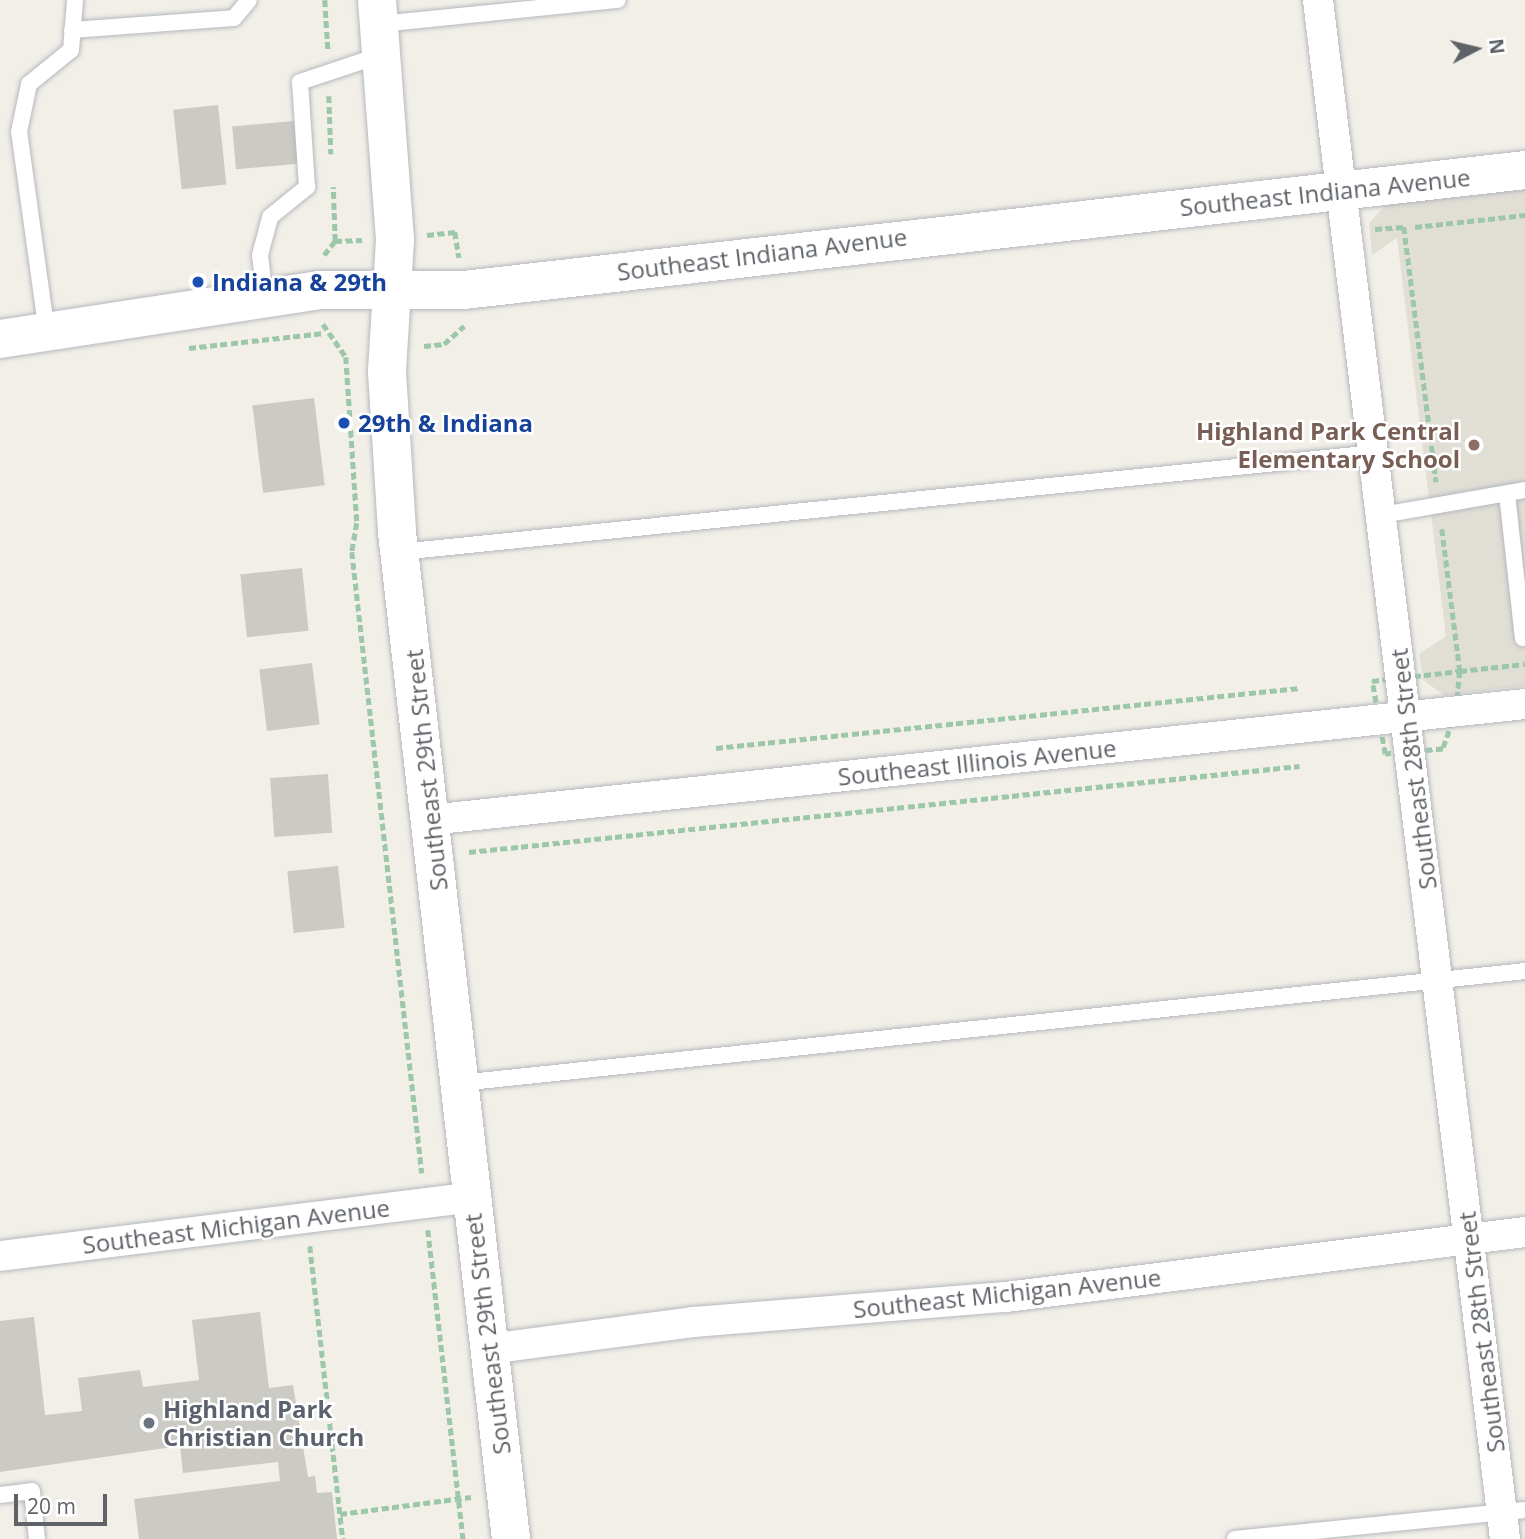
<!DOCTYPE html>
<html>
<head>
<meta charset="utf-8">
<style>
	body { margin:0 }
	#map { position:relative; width:1525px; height:1539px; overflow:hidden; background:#f1efe8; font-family:"Open Sans",sans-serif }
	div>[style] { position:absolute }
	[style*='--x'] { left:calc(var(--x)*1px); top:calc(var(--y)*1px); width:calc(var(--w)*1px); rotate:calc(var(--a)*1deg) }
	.education>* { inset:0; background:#e1ded6 }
	.building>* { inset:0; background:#cccac5; transform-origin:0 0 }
	.path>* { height:4.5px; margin-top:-2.25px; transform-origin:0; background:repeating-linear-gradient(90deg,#9cc7a9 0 7px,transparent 0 10.5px) }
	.roads { filter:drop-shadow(0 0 2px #b5b8bc) drop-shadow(0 0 2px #b5b8bc) }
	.lane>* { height:16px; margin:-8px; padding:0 8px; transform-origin:8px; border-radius:8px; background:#fff }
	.street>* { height:30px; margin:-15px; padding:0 15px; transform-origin:15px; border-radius:15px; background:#fff }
	.secondary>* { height:38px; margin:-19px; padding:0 19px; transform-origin:19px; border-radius:19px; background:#fff }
	.dots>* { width:19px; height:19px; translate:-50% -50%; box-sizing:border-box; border:4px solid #fff; border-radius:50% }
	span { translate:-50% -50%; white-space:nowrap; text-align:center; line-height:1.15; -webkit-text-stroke:5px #fff; paint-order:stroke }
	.street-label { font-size:24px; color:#5f6368 }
	.transit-label { font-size:24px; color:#164399; font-weight:700 }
	.left { translate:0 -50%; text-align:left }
	.education-label { font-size:24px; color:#785e54; font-weight:700 }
	.right { translate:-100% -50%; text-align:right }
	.worship-label { font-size:24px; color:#5b616d; font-weight:700 }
	.north { position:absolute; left:1441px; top:14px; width:70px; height:70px; -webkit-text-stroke:5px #fff; paint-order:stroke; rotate:83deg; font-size:19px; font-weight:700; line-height:28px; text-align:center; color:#5f6368 }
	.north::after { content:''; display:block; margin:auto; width:24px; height:32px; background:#5f6368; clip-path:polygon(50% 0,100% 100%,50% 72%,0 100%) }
	.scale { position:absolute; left:14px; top:1494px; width:93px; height:32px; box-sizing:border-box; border:4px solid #5f6368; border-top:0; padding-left:9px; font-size:21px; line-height:24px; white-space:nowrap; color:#5f6368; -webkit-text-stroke:5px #fff; paint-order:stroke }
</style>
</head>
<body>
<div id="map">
	<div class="education">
		<i style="clip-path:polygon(1525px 189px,1525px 686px,1444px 695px,1423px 680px,1419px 654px,1446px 636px,1397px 238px,1372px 255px,1369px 223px,1387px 204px)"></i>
	</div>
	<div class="building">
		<i style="left:218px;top:105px;width:80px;height:45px;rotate:84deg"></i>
		<i style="left:294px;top:121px;width:43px;height:62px;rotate:85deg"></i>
		<i style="left:314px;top:398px;width:88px;height:62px;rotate:83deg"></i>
		<i style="left:302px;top:568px;width:63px;height:62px;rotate:84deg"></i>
		<i style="left:312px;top:663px;width:62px;height:53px;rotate:83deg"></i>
		<i style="left:328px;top:774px;width:59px;height:58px;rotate:86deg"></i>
		<i style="left:338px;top:866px;width:62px;height:51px;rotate:84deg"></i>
		<i style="clip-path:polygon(260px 1312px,269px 1388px,293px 1385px,308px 1477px,315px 1476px,317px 1493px,332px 1492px,337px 1539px,139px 1539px,134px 1499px,280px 1481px,278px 1462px,183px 1473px,180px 1446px,0 1472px,0 1321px,34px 1317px,45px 1415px,82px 1411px,78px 1378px,140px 1370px,143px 1387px,199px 1380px,192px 1320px)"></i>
	</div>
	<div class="path">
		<i style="--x:325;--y:0;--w:49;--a:86.5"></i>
		<i style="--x:329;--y:96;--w:58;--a:88"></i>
		<i style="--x:1415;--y:227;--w:111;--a:-6.2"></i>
		<i style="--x:1375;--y:229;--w:29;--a:-4"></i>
		<i style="--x:1404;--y:227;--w:257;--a:82.8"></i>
		<i style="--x:427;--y:235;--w:28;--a:-6"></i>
		<i style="--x:455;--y:232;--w:26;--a:81"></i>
		<i style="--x:335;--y:241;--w:27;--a:-2"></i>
		<i style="--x:324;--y:255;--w:18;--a:-52"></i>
		<i style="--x:335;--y:241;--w:54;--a:-92.1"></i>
		<i style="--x:323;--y:324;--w:40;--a:55.1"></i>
		<i style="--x:346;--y:357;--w:166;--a:86.2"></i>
		<i style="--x:357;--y:523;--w:29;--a:100"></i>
		<i style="--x:352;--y:552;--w:625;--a:83.57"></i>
		<i style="--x:424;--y:346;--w:20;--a:-6"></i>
		<i style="--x:444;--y:344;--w:27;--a:-42"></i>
		<i style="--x:189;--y:348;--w:136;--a:-6.3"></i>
		<i style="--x:1442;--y:529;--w:143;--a:82.8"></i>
		<i style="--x:1460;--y:671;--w:65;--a:-6.1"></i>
		<i style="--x:1460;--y:671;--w:40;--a:95.7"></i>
		<i style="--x:1456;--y:711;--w:40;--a:108.9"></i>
		<i style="--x:1443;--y:749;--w:58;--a:175.1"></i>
		<i style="--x:1385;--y:754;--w:74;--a:-100.1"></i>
		<i style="--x:1372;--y:681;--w:89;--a:-6.5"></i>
		<i style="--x:716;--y:748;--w:587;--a:-5.87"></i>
		<i style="--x:469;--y:852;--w:835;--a:-5.91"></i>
		<i style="--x:428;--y:1230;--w:311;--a:83.5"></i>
		<i style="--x:310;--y:1246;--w:295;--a:83.6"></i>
		<i style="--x:340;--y:1514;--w:132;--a:-7.4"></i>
	</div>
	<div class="roads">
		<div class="lane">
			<i style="--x:381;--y:24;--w:238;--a:-5.8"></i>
			<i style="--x:72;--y:30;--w:162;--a:-4.2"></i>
			<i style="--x:234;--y:18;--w:23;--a:-50"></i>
			<i style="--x:265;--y:297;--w:42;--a:-96.8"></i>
			<i style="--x:260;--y:255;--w:39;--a:-75"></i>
			<i style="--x:270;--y:217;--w:48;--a:-39"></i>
			<i style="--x:307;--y:187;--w:105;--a:-93.8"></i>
			<i style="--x:300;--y:82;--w:85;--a:-18.4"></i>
			<i style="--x:47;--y:333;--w:203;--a:-97.9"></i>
			<i style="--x:19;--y:132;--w:49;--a:-78.2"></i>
			<i style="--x:29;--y:84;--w:54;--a:-39"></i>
			<i style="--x:71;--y:50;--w:50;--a:-85.4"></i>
			<i style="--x:1507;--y:494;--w:145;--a:83.7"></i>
			<i style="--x:1382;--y:515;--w:145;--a:-9.9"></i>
			<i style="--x:400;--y:552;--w:979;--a:-5.8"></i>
			<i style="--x:460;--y:1083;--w:1071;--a:-6"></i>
			<i style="--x:0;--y:1495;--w:32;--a:-7"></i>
			<i style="--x:32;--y:1491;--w:48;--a:84.1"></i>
			<i style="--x:1235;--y:1539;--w:291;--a:-5.7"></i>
		</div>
		<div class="street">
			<i style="--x:1318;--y:0;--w:1550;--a:83.07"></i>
			<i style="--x:429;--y:820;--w:1102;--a:-6.04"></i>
			<i style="--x:0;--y:1256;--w:476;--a:-7.1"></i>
			<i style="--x:489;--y:1349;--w:206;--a:-7.5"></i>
			<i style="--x:693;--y:1322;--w:314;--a:-4.6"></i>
			<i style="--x:1006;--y:1297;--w:523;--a:-7.14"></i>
		</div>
		<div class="secondary">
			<i style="--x:377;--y:0;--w:241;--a:85.7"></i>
			<i style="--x:395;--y:240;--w:132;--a:93.5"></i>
			<i style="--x:387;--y:372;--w:160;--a:86.4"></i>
			<i style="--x:397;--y:532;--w:1013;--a:83.54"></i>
			<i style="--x:0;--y:339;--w:323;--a:-8.7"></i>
			<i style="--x:319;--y:290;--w:145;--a:0"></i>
			<i style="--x:464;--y:290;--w:1068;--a:-6.45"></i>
		</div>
	</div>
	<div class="dots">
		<i style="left:198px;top:282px;background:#1a4fb4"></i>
		<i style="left:344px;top:423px;background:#1a4fb4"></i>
		<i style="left:1474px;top:445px;background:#8d6e63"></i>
		<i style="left:149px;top:1423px;background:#6b7280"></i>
	</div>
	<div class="street-label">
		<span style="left:1325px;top:192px;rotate:-6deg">Southeast Indiana Avenue</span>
		<span style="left:762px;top:254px;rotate:-7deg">Southeast Indiana Avenue</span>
		<span style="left:977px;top:762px;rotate:-6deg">Southeast Illinois Avenue</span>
		<span style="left:1413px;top:769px;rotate:-97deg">Southeast 28th Street</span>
		<span style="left:426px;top:770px;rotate:-96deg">Southeast 29th Street</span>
		<span style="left:236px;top:1226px;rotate:-7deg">Southeast Michigan Avenue</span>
		<span style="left:1007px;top:1293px;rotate:-6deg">Southeast Michigan Avenue</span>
		<span style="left:1481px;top:1332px;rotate:-97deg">Southeast 28th Street</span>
		<span style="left:487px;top:1334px;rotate:-97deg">Southeast 29th Street</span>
	</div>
	<div class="transit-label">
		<span class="left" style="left:212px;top:282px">Indiana &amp; 29th</span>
		<span class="left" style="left:358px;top:423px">29th &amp; Indiana</span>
	</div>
	<div class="education-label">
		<span class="right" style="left:1460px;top:445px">Highland Park Central<br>Elementary School</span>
	</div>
	<div class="worship-label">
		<span class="left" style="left:163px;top:1423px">Highland Park<br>Christian Church</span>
	</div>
	<div class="north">N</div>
	<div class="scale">20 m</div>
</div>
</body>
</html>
